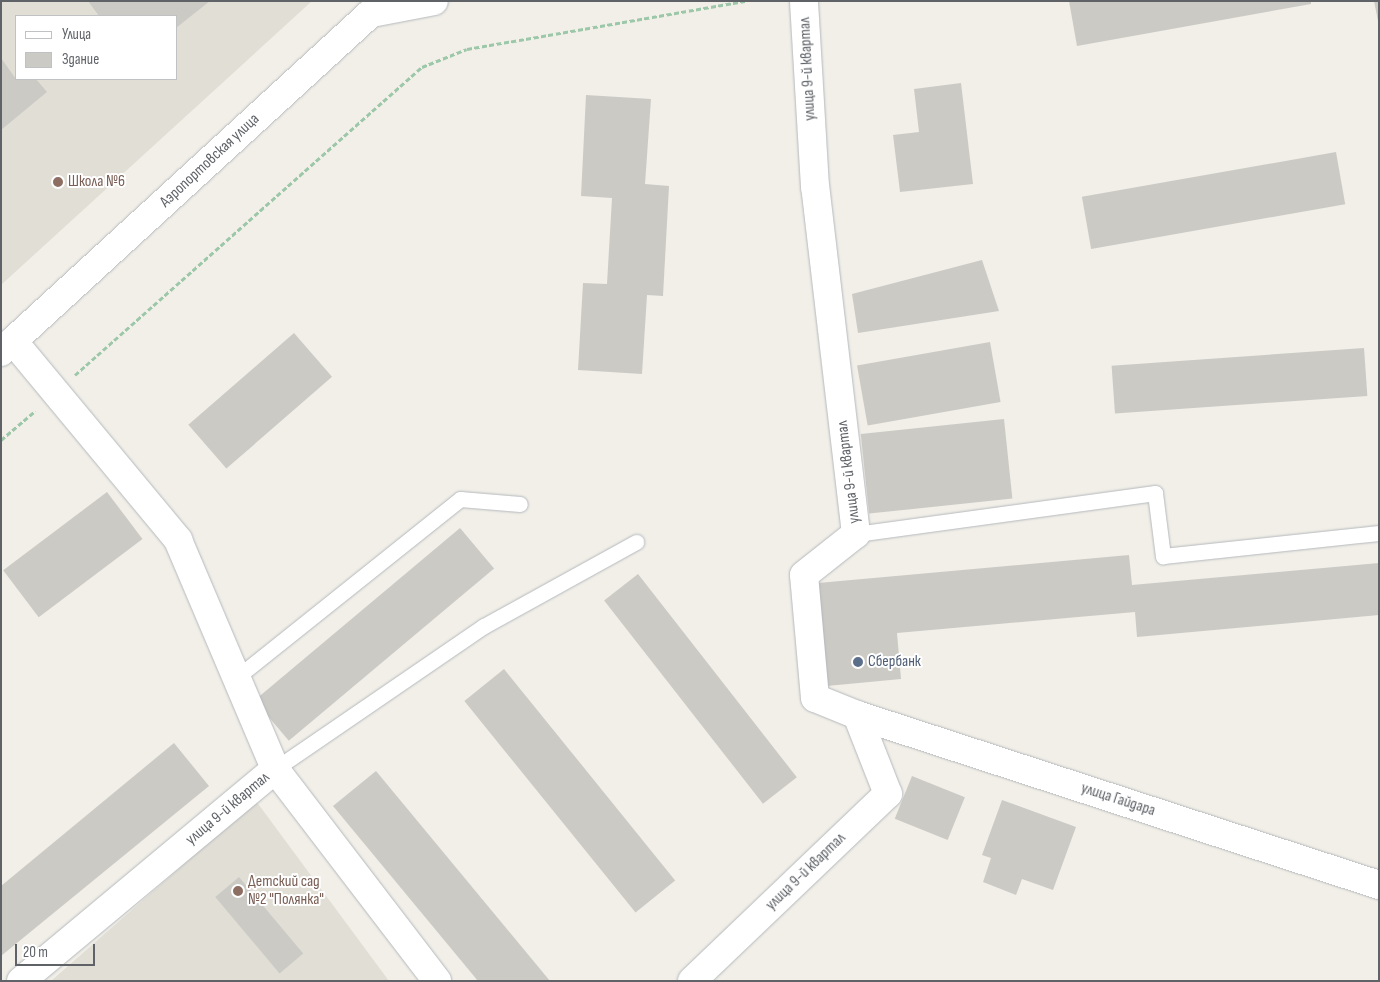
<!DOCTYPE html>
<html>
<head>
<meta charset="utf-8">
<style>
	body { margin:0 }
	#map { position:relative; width:1380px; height:982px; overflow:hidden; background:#f1efe8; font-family:"Sofia Sans Condensed",sans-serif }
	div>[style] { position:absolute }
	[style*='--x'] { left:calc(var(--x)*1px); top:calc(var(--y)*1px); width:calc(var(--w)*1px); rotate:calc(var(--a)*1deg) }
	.education>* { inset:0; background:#e1ded6 }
	.building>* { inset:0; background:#cccac5; transform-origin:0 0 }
	.path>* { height:3px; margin-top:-1.5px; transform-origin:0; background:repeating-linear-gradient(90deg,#9cc7a9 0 5px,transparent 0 7.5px) }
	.roads { filter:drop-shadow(0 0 1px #b5b8bc) drop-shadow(0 0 1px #b5b8bc) }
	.lane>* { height:15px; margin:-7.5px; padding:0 7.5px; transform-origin:7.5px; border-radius:7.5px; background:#fff }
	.street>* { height:28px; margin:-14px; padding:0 14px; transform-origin:14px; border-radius:14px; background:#fff }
	.secondary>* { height:28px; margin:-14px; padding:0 14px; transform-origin:14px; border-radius:14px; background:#fff }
	.dots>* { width:14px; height:14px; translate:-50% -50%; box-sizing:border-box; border:2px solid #fff; border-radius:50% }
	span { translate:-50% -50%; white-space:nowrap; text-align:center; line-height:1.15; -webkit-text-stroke:4px #fff; paint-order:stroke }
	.street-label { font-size:16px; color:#5f6368 }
	.education-label { font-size:16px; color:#785e54 }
	.left { translate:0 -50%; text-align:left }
	.service-label { font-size:16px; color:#4e5e75 }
	.frame { position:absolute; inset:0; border:2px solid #5f6368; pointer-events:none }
	.legend { position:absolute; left:15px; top:15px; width:162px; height:65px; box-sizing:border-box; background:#fff; border:1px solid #bfc1c3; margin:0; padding:6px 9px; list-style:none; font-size:15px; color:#5f6368 }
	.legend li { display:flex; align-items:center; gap:10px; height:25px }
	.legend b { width:25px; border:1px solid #bfc1c3 }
	.scale { position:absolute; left:15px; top:944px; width:80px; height:22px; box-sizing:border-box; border:2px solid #5f6368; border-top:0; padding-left:6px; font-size:15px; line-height:18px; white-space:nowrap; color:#5f6368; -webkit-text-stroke:4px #fff; paint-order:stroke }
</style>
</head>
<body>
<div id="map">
	<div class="education">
		<i style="clip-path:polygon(evenodd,1px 1px,312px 1px,1px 285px,1px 1px,16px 16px,176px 16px,176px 79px,16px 79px,16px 16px)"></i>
		<i style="clip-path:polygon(256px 801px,389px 981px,51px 981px)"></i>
	</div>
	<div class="building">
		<i style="clip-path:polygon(88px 1px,210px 1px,176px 28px,176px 16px,99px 16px)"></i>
		<i style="clip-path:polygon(1069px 1px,1311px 1px,1311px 4px,1077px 46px)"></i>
		<i style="clip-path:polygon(1374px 1px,1379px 1px,1379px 21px,1378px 21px)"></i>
		<i style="clip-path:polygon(1px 58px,16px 79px,36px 79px,47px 92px,1px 130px)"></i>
		<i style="clip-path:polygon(961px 83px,973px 184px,900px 192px,893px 135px,919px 132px,914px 89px)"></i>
		<i style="clip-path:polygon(586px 95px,651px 99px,645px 184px,669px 186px,663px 296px,647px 295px,642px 374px,578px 370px,583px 283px,607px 284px,612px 198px,581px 196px)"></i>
		<i style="left:1336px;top:152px;width:53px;height:258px;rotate:80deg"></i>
		<i style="clip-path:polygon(982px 260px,999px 311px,858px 333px,852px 294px)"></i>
		<i style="left:294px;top:333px;width:58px;height:140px;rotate:49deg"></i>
		<i style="left:990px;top:342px;width:61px;height:135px;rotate:80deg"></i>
		<i style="left:1364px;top:348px;width:48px;height:253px;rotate:86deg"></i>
		<i style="left:1004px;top:419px;width:80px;height:144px;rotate:84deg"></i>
		<i style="left:107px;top:492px;width:59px;height:130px;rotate:53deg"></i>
		<i style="left:460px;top:528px;width:53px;height:268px;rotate:50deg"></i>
		<i style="clip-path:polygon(1129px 555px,1132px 585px,1379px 563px,1379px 615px,1137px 637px,1135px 612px,897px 633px,901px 679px,827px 686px,818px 583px)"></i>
		<i style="left:638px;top:574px;width:258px;height:43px;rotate:52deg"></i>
		<i style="left:504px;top:669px;width:272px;height:51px;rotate:51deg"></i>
		<i style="clip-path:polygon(174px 743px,209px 786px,1px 956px,1px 886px)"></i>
		<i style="clip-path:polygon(376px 771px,550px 981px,478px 981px,333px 806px)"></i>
		<i style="left:912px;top:776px;width:57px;height:46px;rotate:22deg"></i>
		<i style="clip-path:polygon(1002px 800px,1076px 827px,1053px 890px,1022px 879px,1016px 895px,983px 882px,991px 858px,982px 855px)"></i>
		<i style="left:239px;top:877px;width:100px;height:31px;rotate:50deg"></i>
	</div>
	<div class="path">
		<i style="--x:75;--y:375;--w:464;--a:-41.6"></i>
		<i style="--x:422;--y:67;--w:48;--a:-21.8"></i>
		<i style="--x:467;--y:49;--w:282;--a:-9.8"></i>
		<i style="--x:1;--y:440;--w:45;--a:-40.5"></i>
	</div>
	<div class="roads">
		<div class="lane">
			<i style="--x:856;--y:534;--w:302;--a:-7.8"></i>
			<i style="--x:1155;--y:493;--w:64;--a:82.8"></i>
			<i style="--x:1163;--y:556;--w:217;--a:-6.1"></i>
			<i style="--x:236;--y:678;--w:287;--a:-38.6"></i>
			<i style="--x:460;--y:499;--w:60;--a:4.8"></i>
			<i style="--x:275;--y:769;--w:253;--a:-34.4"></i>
			<i style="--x:484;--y:626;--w:174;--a:-28.9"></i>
		</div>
		<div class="street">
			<i style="--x:13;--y:341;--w:259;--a:50.3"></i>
			<i style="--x:178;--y:540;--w:249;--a:67"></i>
			<i style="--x:857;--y:715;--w:549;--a:18.04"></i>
			<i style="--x:21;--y:981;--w:331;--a:-39.8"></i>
			<i style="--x:275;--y:769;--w:267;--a:52.6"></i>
			<i style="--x:692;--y:981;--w:271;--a:-43.7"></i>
			<i style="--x:888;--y:794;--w:85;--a:-111.4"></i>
			<i style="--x:857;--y:715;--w:45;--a:-158"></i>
			<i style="--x:815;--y:698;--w:123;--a:-95.1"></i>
			<i style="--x:804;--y:575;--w:66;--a:-38.3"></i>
			<i style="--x:856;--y:534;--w:349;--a:-96.7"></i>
			<i style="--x:815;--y:187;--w:186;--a:-93.4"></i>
		</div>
		<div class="secondary">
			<i style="--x:1;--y:352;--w:502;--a:-42.5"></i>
			<i style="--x:371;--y:13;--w:64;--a:-10.8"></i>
		</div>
	</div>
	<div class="dots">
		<i style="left:58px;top:182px;background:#8d6e63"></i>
		<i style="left:858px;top:662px;background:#5c6f8a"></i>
		<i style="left:238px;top:891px;background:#8d6e63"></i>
	</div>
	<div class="street-label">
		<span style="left:808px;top:69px;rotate:-93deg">улица 9-й квартал</span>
		<span style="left:210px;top:161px;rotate:-43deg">Аэропортовская улица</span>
		<span style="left:849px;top:472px;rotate:-97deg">улица 9-й квартал</span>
		<span style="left:1118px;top:800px;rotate:18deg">улица Гайдара</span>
		<span style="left:228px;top:809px;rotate:-40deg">улица 9-й квартал</span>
		<span style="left:806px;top:872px;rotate:-44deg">улица 9-й квартал</span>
	</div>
	<div class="education-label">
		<span class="left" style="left:68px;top:182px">Школа №6</span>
		<span class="left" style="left:248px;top:891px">Детский сад<br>№2 "Полянка"</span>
	</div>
	<div class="service-label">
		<span class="left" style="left:868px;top:662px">Сбербанк</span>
	</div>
	<div class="frame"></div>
	<ul class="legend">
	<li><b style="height:6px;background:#fff"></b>Улица</li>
	<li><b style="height:14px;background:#cccac5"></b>Здание</li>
	</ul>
	<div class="scale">20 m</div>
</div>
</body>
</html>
